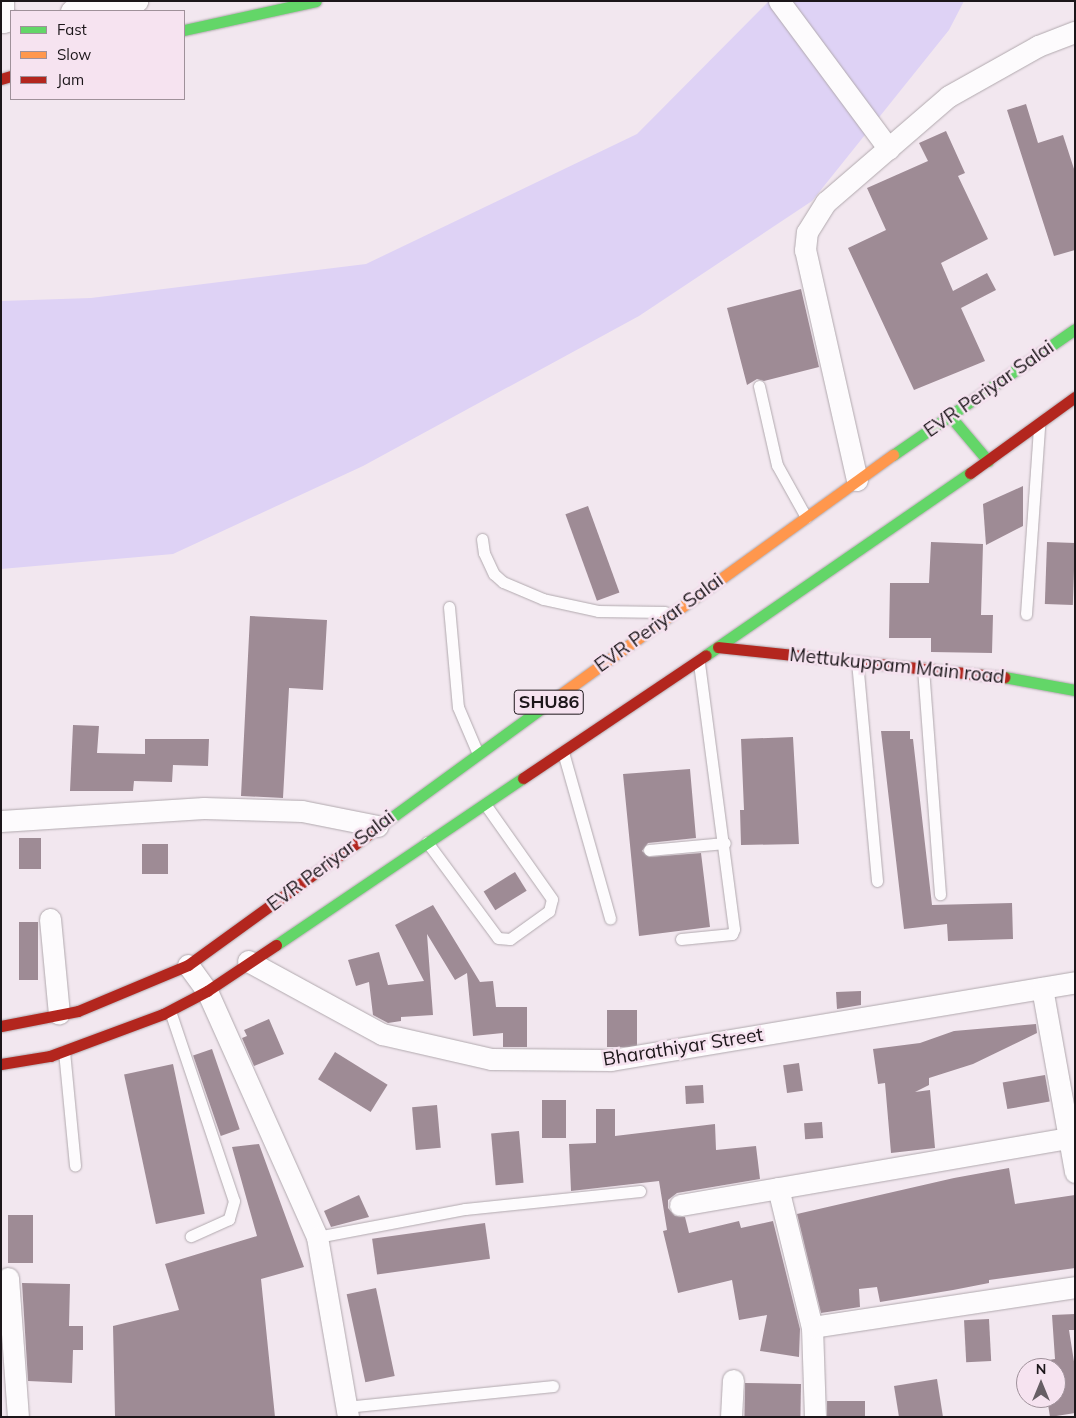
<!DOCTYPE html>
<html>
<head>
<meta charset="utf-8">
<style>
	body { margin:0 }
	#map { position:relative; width:1076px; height:1418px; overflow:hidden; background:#f2e7ef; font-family:Mulish,sans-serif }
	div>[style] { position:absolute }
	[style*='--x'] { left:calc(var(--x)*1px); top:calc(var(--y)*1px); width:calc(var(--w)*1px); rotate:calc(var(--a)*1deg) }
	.water>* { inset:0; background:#ded2f5 }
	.building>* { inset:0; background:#9e8b95; transform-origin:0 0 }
	.roads { filter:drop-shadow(0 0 1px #b1a9ae) drop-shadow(0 0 1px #b1a9ae) }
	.lane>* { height:11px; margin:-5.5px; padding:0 5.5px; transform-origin:5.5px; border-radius:5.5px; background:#fdfbfd }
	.street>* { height:21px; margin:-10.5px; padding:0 10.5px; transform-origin:10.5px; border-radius:10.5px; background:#fdfbfd }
	.fast>* { height:11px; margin:-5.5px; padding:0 5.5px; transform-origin:5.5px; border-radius:5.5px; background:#63d668 }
	.slow>* { height:11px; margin:-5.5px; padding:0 5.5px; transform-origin:5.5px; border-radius:5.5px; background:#ff974d }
	.jam>* { height:11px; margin:-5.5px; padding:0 5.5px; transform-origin:5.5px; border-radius:5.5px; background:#b3261e }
	span { translate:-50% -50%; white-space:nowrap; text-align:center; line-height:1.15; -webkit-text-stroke:5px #f6e3f0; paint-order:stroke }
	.shield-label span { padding:1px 4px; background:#f6e3f0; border:1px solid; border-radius:4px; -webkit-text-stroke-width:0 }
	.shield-label { font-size:18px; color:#1c161a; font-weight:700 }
	.street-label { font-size:19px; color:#1c161a }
	.frame { position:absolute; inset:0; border:2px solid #1c161a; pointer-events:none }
	.legend { position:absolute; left:10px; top:10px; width:175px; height:90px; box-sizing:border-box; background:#f6e3f0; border:1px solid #9f919a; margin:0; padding:6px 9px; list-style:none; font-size:15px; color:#1c161a }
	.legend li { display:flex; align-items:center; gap:10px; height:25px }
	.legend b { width:25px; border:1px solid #9f919a }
	.north { position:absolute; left:1016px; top:1358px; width:50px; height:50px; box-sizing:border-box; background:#f6e3f0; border:1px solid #9f919a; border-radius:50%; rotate:0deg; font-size:14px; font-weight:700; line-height:20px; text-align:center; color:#1c161a }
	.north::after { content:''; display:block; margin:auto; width:18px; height:22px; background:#675f65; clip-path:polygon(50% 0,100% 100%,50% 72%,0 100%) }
</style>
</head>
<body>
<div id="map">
	<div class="water">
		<i style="clip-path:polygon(769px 1px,964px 1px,949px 30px,812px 201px,639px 316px,363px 466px,173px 554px,1px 569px,1px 301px,91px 298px,366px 264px,637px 134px)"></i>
	</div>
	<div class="building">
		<i style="clip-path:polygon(1026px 104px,1038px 143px,1063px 135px,1075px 172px,1075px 250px,1054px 256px,1007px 110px)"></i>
		<i style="clip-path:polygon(946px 131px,965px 173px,958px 176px,988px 239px,941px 263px,953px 291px,987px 273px,996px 290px,961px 308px,985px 361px,914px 390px,848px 248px,886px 230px,867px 188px,928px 161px,919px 143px)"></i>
		<i style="clip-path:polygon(801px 289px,819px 367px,764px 381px,757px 379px,747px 385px,727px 308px)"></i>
		<i style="clip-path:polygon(1023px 486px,1023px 526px,986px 545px,983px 504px)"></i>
		<i style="left:588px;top:506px;width:92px;height:24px;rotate:70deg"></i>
		<i style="clip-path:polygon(931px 542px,983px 544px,981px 615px,993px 615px,992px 653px,931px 652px,931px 638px,889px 638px,890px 583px,929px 583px)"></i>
		<i style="left:1047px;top:542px;width:28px;height:62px;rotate:2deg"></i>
		<i style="clip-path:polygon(250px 616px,327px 620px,323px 690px,289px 688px,283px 798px,241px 796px)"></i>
		<i style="clip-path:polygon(73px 725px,99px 726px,97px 753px,145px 754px,145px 739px,209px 739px,208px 766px,173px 765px,172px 782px,134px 781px,133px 791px,70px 791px)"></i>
		<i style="clip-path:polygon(881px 731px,910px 731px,910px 739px,913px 739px,932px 905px,1012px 903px,1013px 939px,948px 941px,947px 924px,904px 929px)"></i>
		<i style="clip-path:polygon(793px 737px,799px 844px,741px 845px,740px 810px,744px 810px,741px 739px)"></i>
		<i style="clip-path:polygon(690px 769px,696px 838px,648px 843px,642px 851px,649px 857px,701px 853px,710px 927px,639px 936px,623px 774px)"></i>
		<i style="left:19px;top:838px;width:22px;height:31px"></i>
		<i style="left:142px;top:844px;width:26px;height:30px"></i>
		<i style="left:515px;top:872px;width:22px;height:37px;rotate:58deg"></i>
		<i style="clip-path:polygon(433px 905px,480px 982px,493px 981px,496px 1007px,527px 1007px,527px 1047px,503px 1047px,503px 1033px,473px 1036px,467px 973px,455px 980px,427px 934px,433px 1015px,401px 1017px,401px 1021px,388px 1023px,373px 1015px,369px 982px,356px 986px,348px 960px,379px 952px,388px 985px,424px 981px,395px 925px)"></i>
		<i style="left:19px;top:922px;width:19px;height:58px"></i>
		<i style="clip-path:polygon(861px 991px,861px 1005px,837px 1009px,836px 992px)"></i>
		<i style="left:607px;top:1010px;width:30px;height:37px"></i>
		<i style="clip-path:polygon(269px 1019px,284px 1054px,254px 1066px,242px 1038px,247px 1036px,244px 1030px)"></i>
		<i style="clip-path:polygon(1036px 1024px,1037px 1033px,973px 1064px,929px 1078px,929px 1085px,915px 1092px,930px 1090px,935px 1148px,891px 1153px,885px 1083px,878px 1084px,873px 1049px,920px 1043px,954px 1031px)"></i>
		<i style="left:212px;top:1049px;width:85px;height:20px;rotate:71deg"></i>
		<i style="left:335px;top:1052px;width:62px;height:32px;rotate:32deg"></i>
		<i style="left:799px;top:1063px;width:28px;height:16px;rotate:82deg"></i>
		<i style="left:173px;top:1064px;width:153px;height:50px;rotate:78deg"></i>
		<i style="left:1045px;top:1075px;width:27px;height:43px;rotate:80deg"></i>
		<i style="left:703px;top:1085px;width:18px;height:18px;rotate:87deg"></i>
		<i style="left:542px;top:1100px;width:24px;height:38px"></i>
		<i style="left:437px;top:1105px;width:43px;height:25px;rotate:85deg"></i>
		<i style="clip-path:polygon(596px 1109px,615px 1109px,615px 1136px,715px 1124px,716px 1150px,756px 1146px,760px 1179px,677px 1193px,668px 1200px,668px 1208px,675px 1216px,685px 1217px,689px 1233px,739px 1221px,741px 1228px,773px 1221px,800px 1329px,799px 1357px,760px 1351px,767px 1315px,739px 1320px,732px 1280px,678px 1293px,663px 1231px,667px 1230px,659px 1181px,571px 1191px,569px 1144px,596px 1143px)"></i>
		<i style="left:822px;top:1122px;width:16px;height:18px;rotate:86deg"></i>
		<i style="left:519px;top:1131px;width:52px;height:28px;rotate:85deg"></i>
		<i style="clip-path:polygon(259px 1144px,304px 1267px,261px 1279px,275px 1417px,115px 1417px,113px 1326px,179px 1310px,165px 1264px,257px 1236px,232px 1147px)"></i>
		<i style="clip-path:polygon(1009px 1168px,1015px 1204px,1075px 1195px,1075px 1268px,989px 1280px,989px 1283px,953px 1290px,880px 1302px,877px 1287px,859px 1289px,860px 1307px,821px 1313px,797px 1214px,954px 1178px)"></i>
		<i style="clip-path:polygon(359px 1195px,369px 1217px,331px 1227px,324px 1211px)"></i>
		<i style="left:8px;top:1215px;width:25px;height:48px"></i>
		<i style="left:485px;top:1223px;width:36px;height:114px;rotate:82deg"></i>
		<i style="clip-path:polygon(22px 1283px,70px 1284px,69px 1326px,83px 1326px,83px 1350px,73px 1350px,72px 1383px,28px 1381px)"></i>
		<i style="left:376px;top:1288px;width:90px;height:30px;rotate:78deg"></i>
		<i style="clip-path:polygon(1075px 1314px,1075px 1330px,1069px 1330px,1075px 1368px,1075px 1413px,1050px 1417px,1047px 1398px,1056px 1398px,1056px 1368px,1043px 1368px,1042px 1361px,1055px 1359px,1052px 1315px)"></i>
		<i style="left:989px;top:1319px;width:42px;height:25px;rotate:87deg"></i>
		<i style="clip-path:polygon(937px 1379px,943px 1417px,899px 1417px,894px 1386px)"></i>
		<i style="left:745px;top:1383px;width:56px;height:34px;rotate:1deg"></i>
		<i style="left:865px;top:1401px;width:16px;height:38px;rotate:90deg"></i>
	</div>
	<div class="roads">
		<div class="lane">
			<i style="--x:759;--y:386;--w:81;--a:77.2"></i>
			<i style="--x:777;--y:465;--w:60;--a:60.9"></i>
			<i style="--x:482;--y:539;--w:14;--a:82"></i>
			<i style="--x:484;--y:553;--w:23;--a:65"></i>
			<i style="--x:494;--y:574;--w:12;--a:42"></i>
			<i style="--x:503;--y:582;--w:43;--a:23"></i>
			<i style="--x:543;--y:599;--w:56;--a:12.3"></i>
			<i style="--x:598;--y:611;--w:67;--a:0.9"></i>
			<i style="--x:449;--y:607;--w:100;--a:84.9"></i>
			<i style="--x:458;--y:707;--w:51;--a:66.9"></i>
			<i style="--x:1026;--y:614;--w:187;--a:-86"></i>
			<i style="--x:857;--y:661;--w:221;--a:84.8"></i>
			<i style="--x:923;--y:668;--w:227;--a:85.7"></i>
			<i style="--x:563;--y:752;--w:173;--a:74.2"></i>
			<i style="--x:427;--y:842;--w:119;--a:53.5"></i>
			<i style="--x:498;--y:938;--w:12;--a:5"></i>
			<i style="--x:510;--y:939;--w:48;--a:-35.7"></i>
			<i style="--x:549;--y:911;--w:12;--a:-76"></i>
			<i style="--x:552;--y:899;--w:116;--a:-125.2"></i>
			<i style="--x:649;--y:850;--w:76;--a:-5.3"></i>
			<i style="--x:681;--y:939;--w:51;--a:-5.6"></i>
			<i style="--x:732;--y:934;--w:5;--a:-68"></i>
			<i style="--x:734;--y:929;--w:269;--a:-97.5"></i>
			<i style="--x:170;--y:1011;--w:200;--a:71.4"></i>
			<i style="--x:234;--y:1201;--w:19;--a:106"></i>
			<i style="--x:229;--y:1219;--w:42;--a:155.9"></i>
			<i style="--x:64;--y:1051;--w:115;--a:84.5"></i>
			<i style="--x:317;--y:1237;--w:151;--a:-10.7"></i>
			<i style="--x:465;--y:1209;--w:176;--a:-5.9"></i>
			<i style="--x:346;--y:1407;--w:208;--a:-5.8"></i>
		</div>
		<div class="street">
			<i style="--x:3;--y:1;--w:21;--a:90"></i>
			<i style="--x:3;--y:22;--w:8;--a:-14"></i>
			<i style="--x:779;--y:1;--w:184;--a:53.4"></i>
			<i style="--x:71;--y:11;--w:67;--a:-8.6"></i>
			<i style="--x:857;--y:480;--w:236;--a:-102.7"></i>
			<i style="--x:805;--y:250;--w:18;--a:-84"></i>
			<i style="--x:807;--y:232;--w:36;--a:-58"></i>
			<i style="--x:826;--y:202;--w:162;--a:-40.8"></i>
			<i style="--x:949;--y:96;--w:102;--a:-29.3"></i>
			<i style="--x:1038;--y:46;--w:40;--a:-21"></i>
			<i style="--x:1;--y:821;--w:203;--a:-3.7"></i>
			<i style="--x:204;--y:808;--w:98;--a:1.8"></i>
			<i style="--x:302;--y:811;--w:77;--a:11.2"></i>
			<i style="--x:50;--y:919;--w:95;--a:84.6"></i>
			<i style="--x:248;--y:961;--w:153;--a:28.6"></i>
			<i style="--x:382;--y:1034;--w:112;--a:12.9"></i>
			<i style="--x:491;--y:1059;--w:120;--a:0.5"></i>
			<i style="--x:611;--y:1060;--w:471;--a:-9.5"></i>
			<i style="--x:188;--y:965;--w:32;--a:54"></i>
			<i style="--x:207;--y:991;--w:269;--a:65.9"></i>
			<i style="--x:317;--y:1237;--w:183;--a:80.2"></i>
			<i style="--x:1042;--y:988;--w:187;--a:79.8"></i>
			<i style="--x:778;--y:1188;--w:143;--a:76.3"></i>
			<i style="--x:812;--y:1327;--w:90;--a:88.1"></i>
			<i style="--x:680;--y:1205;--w:395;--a:-9.8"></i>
			<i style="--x:8;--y:1278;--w:139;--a:85.9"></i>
			<i style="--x:812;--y:1327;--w:266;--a:-8.6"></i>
			<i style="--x:731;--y:1417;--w:37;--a:-87"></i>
		</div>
		<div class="fast">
			<i style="--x:184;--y:30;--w:135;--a:-12.4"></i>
			<i style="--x:950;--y:416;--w:59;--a:49.8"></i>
			<i style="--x:893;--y:455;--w:221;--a:-34.7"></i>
			<i style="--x:706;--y:655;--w:321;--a:-34.6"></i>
			<i style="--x:1004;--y:677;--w:72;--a:10.4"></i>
			<i style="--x:369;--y:834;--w:224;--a:-36.1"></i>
			<i style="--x:276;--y:945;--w:298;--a:-34.1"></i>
		</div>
		<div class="slow">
			<i style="--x:550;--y:702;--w:423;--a:-35.8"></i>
		</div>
		<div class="jam">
			<i style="--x:1;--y:79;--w:10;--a:-17"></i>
			<i style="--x:970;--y:473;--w:130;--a:-35.9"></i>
			<i style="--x:718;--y:647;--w:288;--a:6"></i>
			<i style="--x:523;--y:778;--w:220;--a:-33.9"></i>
			<i style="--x:1;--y:1026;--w:78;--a:-11"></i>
			<i style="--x:78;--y:1011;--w:119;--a:-22.7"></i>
			<i style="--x:188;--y:965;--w:223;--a:-35.9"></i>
			<i style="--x:1;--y:1064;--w:50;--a:-9.3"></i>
			<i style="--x:50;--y:1056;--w:121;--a:-20.4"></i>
			<i style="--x:163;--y:1014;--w:50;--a:-27.6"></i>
			<i style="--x:207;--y:991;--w:83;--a:-33.7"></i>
		</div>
	</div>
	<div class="shield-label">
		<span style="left:549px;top:702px">SHU86</span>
	</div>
	<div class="street-label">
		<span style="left:989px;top:389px;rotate:-35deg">EVR Periyar Salai</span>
		<span style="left:659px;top:623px;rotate:-36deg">EVR Periyar Salai</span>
		<span style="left:897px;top:666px;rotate:6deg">Mettukuppam Main road</span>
		<span style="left:331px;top:861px;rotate:-37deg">EVR Periyar Salai</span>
		<span style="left:683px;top:1047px;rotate:-9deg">Bharathiyar Street</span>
	</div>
	<div class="frame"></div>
	<ul class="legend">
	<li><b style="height:6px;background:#63d668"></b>Fast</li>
	<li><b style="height:6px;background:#ff974d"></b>Slow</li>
	<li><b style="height:6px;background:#b3261e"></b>Jam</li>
	</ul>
	<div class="north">N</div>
</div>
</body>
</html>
